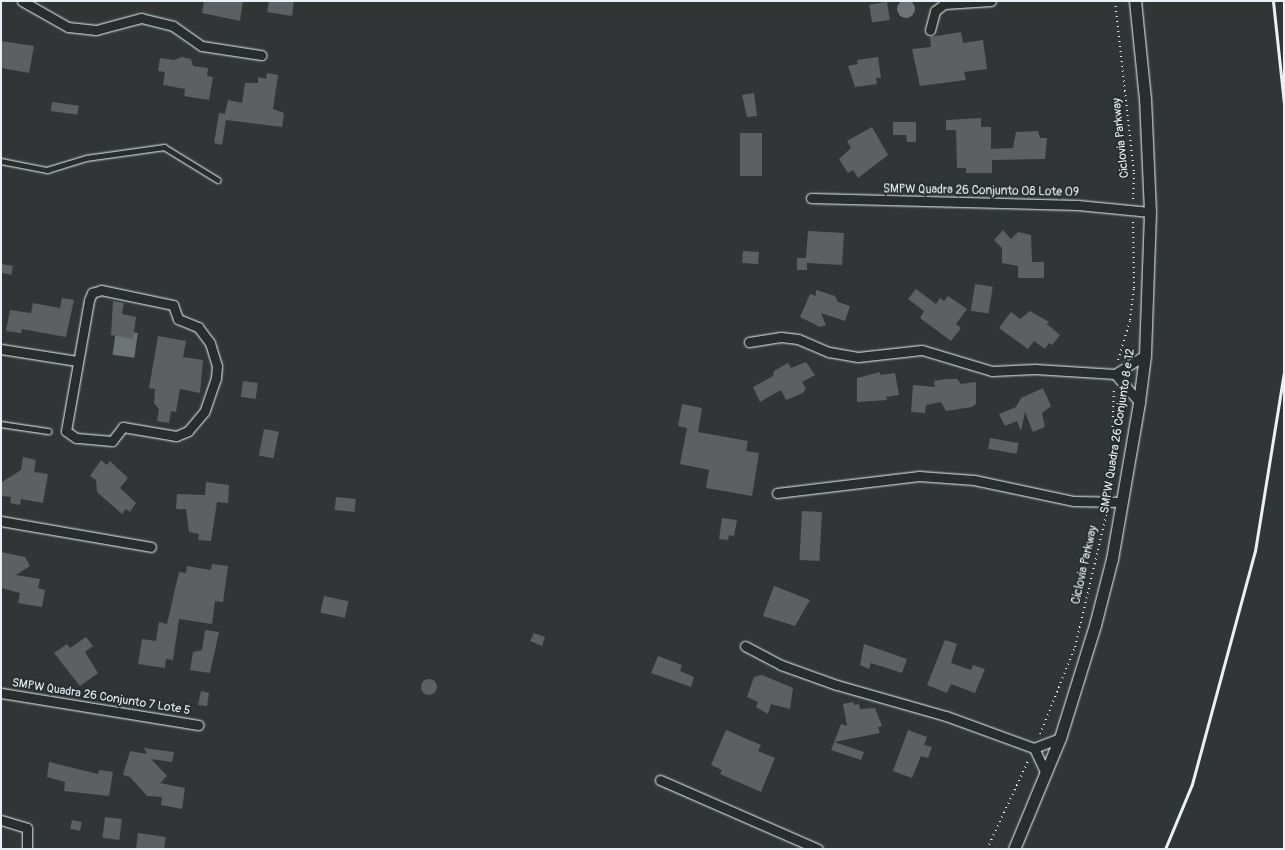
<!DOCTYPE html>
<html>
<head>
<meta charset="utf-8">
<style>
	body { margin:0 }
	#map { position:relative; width:1285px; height:850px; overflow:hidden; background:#323536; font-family:Pangolin,sans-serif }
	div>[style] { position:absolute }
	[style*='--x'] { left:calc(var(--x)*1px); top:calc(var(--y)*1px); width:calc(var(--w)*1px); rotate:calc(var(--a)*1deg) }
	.water>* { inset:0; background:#6e7376; transform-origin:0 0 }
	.round { border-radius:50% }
	.building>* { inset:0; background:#5c6063; transform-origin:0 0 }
	.path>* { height:2px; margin-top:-1px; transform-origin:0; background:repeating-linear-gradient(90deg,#e8f1f8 0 1px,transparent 0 5px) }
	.roads { filter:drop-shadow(0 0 1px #e8f1f8) drop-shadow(0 0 1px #e8f1f8) }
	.service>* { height:4.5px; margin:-2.25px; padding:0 2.25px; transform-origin:2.25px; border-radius:2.25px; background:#2a2d2e }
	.minor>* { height:9px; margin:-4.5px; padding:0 4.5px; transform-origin:4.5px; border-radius:4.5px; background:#2a2d2e }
	.tertiary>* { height:11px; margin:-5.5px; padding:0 5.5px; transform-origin:5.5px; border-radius:5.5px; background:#2a2d2e }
	.rail>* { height:3px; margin:-1.5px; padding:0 1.5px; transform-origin:1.5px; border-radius:1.5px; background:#e8f1f8 }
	span { translate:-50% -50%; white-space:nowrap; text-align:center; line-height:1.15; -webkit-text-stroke:4px #2a2d2e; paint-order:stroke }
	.street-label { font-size:12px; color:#e8f1f8 }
	.frame { position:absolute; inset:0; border:2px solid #e8f1f8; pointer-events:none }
</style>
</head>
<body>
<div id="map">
	<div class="water">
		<i class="round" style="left:897px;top:0;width:18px;height:18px"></i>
		<i style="left:116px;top:330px;width:22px;height:25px;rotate:8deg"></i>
	</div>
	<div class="building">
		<i style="clip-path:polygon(204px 1px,243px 1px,240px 21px,202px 13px)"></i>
		<i style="clip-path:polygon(269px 1px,294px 1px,292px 16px,267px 12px)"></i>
		<i style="left:887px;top:2px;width:18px;height:18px;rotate:81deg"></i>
		<i style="clip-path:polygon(961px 32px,963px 43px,983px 40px,987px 69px,964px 72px,966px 80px,920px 86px,912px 49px,931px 47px,930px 37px)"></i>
		<i style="clip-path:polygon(1px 41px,34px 46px,29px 73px,1px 68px)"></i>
		<i style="clip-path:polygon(182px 57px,191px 59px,193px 66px,208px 68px,207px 76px,213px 77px,209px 100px,184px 96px,185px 89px,163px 85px,165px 72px,158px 71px,160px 58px,174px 60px)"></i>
		<i style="clip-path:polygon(878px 57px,881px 78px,876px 78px,877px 84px,855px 87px,848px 66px,858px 64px,857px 60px)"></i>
		<i style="clip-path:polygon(267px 73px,278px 75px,273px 109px,284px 113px,282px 127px,226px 120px,222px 145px,214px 143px,219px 113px,225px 114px,228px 100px,242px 103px,245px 83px,258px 83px,258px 77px,266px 79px)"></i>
		<i style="clip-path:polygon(754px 93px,757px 116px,747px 117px,742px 95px)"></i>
		<i style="left:52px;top:102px;width:27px;height:9px;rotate:8deg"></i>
		<i style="clip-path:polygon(981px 118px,981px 127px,991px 127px,991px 149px,1013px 148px,1016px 132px,1038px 131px,1040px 138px,1047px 138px,1045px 159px,992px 160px,992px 173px,966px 173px,966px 168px,957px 168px,956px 130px,946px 130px,946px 120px)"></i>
		<i style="clip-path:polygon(893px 122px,916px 122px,916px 142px,907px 142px,906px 135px,893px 135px)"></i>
		<i style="clip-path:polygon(872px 127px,888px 155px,858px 178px,853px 170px,848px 173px,839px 159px,851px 148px,847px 141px)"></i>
		<i style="left:740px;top:133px;width:22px;height:43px"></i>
		<i style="clip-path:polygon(1003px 230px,1011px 239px,1018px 232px,1031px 235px,1032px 262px,1044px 262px,1044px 278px,1018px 278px,1018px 266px,1002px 263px,1002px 248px,994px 240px)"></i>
		<i style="clip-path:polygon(808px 231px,844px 233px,842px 265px,807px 263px,807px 270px,797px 270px,797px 258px,806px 258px)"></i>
		<i style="left:743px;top:251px;width:16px;height:12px;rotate:4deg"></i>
		<i style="left:2px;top:264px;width:11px;height:9px;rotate:10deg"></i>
		<i style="left:975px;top:284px;width:18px;height:27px;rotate:9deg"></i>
		<i style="clip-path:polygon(916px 289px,936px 304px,940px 298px,944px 301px,948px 296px,967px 309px,956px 324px,961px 328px,951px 341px,920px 318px,924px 311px,908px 299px)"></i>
		<i style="clip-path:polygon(816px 290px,835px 296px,838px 302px,850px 306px,845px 321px,821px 313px,826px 325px,820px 327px,800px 317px,810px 294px,816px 296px)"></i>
		<i style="clip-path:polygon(62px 298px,74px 300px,66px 337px,22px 329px,21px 333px,6px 331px,10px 310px,31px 313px,33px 303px,60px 308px)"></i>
		<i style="clip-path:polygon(113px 301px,124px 303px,122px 314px,136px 317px,133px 339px,111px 335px)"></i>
		<i style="clip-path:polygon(1030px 311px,1049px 322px,1047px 324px,1060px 335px,1052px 345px,1049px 343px,1045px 349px,1034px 341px,1028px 349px,999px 328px,1011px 312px,1020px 319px)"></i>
		<i style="clip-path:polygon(158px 336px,186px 341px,183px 357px,203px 360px,200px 393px,180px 389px,176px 412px,171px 411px,169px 423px,157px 421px,159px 409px,154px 403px,155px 389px,149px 388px)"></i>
		<i style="clip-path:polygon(806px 362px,815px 375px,802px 382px,806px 389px,803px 393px,786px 400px,781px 390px,760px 402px,753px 387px,773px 376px,774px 371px,788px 363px,791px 368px)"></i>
		<i style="clip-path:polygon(880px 372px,880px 375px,895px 373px,899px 395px,886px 397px,887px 400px,857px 402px,857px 378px)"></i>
		<i style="clip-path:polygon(945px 379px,957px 379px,961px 384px,976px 382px,976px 404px,972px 407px,946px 411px,941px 402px,926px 405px,925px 413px,911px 412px,913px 385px,935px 387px,934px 381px)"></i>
		<i style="left:243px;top:381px;width:15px;height:16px;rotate:8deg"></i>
		<i style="clip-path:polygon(1043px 388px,1051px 406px,1042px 413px,1045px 427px,1033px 432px,1025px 412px,1021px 431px,1017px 421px,1005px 426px,999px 414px,1016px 407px,1021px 398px)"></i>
		<i style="clip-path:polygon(682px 404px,702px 408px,698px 432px,748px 441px,746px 451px,759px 453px,752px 496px,706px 488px,709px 470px,680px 464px,687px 428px,678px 426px)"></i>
		<i style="left:264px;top:429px;width:15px;height:27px;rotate:11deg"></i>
		<i style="left:990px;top:438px;width:29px;height:11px;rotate:10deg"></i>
		<i style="clip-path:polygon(23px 457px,36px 460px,34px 472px,48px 474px,43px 503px,21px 499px,20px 505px,10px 503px,11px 497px,1px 496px,2px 482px,21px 470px)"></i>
		<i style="clip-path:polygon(101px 460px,107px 465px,110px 461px,128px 478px,120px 488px,136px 503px,130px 512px,126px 509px,122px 514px,97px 492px,96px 480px,90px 476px)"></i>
		<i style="clip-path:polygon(206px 482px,229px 485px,228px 503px,217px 502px,211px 541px,198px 540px,199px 534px,189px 532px,186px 509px,176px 509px,177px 494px,205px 495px)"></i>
		<i style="left:336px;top:497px;width:20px;height:13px;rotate:6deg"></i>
		<i style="left:802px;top:511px;width:20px;height:49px;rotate:3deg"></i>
		<i style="clip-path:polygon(722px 518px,737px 520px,734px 536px,729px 535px,728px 540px,719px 539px)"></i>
		<i style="clip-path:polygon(1px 552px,25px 557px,30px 566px,16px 575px,40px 579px,38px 588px,45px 590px,42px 607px,18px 603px,20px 593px,1px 588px)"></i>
		<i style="clip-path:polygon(212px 564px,228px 566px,223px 602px,215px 601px,212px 624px,179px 619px,173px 660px,166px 659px,165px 668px,138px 664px,142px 639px,156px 641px,159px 622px,167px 624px,179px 572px,186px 573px,187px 566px,211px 570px)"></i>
		<i style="clip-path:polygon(774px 586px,810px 600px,795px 626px,763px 616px)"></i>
		<i style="left:324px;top:596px;width:25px;height:17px;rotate:12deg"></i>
		<i style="clip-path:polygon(205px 630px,219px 632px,210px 673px,190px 670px,193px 652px,202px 650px)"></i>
		<i style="clip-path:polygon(534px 633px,545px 637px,542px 646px,530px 641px)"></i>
		<i style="clip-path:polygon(86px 637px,93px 646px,85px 652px,98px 673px,80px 686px,54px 653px,67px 644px,70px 648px)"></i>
		<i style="clip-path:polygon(945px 640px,957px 644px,951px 663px,971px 670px,973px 665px,985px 669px,975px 693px,951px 684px,947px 693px,927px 685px)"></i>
		<i style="clip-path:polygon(864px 644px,907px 659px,902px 673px,871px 663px,869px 669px,860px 665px)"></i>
		<i style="clip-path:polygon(658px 656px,682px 665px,680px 671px,694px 677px,691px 687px,651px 673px)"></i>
		<i style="clip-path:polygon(762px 675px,793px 688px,790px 709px,771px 704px,768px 714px,756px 707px,758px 702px,747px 697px,754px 677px)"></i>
		<i class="round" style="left:421px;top:679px;width:16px;height:16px"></i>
		<i style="clip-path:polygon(201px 691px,209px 693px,207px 706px,198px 705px)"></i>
		<i style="clip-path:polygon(853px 702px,854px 705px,859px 704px,860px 709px,875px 708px,882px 726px,878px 727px,880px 733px,834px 742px,864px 752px,861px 760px,831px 750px,841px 724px,847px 726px,843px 704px)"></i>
		<i style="clip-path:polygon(726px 730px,761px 745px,758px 751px,775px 758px,761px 792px,720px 774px,722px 770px,711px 765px)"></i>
		<i style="clip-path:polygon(908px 730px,927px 737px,924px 745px,932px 747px,928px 758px,921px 756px,912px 778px,893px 771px)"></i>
		<i style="clip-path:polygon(144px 748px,174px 752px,172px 762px,151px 759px,167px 776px,160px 783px,185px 788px,182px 809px,161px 805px,162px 797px,147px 796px,130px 777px,123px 775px,130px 751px,147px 754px)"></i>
		<i style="clip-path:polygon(49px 762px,98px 774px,99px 770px,113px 772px,109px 796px,64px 791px,65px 782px,47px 777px)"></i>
		<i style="left:105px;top:817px;width:17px;height:21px;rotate:7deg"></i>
		<i style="left:72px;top:820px;width:10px;height:9px;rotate:11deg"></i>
		<i style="clip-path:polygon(138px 833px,166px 837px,164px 849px,136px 849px)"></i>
	</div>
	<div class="path">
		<i style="--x:1115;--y:1;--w:173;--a:83.7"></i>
		<i style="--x:1134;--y:173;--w:27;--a:92"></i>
		<i style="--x:1118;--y:360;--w:42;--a:-73.3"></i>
		<i style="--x:1130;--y:320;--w:32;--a:-83"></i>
		<i style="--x:1134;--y:288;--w:68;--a:-90.8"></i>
		<i style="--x:1110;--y:492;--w:102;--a:-87.8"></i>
		<i style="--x:1040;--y:734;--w:94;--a:-68.1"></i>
		<i style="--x:1075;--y:647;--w:139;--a:-76.7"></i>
		<i style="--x:987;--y:849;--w:99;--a:-65"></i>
	</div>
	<div class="roads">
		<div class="service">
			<i style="--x:1;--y:161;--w:47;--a:11.1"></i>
			<i style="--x:47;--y:170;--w:41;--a:-17.1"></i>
			<i style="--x:86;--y:158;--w:79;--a:-8"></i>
			<i style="--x:164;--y:147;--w:63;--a:31.4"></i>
			<i style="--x:1;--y:424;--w:48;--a:8.5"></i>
		</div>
		<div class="minor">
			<i style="--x:22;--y:1;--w:53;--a:29.5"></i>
			<i style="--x:68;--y:27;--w:28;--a:6"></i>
			<i style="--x:96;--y:30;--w:47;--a:-14.9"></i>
			<i style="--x:141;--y:18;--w:33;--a:14"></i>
			<i style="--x:173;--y:26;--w:35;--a:35"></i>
			<i style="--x:202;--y:46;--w:60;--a:8.7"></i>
			<i style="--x:930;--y:30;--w:20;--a:-75"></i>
			<i style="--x:935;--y:11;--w:11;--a:-38"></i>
			<i style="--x:944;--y:4;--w:47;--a:-3.7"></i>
			<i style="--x:811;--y:198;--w:267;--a:1.5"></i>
			<i style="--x:1078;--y:205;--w:72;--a:5.6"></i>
			<i style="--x:101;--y:290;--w:74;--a:11.8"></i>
			<i style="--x:173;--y:305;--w:15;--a:70"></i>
			<i style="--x:178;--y:319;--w:22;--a:22"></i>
			<i style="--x:198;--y:327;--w:20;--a:53"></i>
			<i style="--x:210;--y:343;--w:24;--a:73"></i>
			<i style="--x:217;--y:366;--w:12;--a:95"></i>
			<i style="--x:216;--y:378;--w:36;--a:109"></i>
			<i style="--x:204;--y:412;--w:25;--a:130"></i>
			<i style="--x:188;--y:431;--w:13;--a:157"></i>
			<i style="--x:176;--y:436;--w:54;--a:-170.4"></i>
			<i style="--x:123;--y:427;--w:18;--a:128"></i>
			<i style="--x:112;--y:441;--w:36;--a:-175"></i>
			<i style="--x:76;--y:438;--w:12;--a:-145"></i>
			<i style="--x:66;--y:431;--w:133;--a:-80"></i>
			<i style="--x:89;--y:300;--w:8;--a:-67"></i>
			<i style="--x:92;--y:293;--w:9;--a:-18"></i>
			<i style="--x:749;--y:342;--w:32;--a:-9"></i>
			<i style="--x:781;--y:337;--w:17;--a:7"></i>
			<i style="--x:798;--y:339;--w:34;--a:23"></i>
			<i style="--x:829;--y:352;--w:29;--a:10"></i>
			<i style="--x:858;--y:357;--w:64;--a:-6.2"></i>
			<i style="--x:922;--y:350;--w:73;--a:16.7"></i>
			<i style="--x:992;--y:371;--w:43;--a:-2.7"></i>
			<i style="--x:1035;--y:369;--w:80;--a:3.6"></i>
			<i style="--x:1115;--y:374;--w:36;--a:-32"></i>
			<i style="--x:1;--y:349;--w:77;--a:9"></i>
			<i style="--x:1115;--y:374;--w:37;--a:49"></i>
			<i style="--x:777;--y:493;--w:143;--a:-6.8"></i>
			<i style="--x:919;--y:476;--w:55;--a:4.2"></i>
			<i style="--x:974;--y:480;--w:102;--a:11.9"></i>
			<i style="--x:1074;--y:501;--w:48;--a:1.2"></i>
			<i style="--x:1;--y:521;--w:152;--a:9.8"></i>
			<i style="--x:745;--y:646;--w:41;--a:27.8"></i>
			<i style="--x:781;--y:665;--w:59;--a:19.7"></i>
			<i style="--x:837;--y:685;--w:113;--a:15.9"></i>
			<i style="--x:946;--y:716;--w:94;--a:20"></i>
			<i style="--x:1034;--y:748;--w:28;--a:-21"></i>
			<i style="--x:1;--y:693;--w:200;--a:9.2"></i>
			<i style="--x:1034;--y:748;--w:26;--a:65"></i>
			<i style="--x:660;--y:780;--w:172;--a:23.6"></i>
			<i style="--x:1;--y:820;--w:27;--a:17"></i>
			<i style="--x:27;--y:828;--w:21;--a:90"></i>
		</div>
		<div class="tertiary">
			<i style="--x:1014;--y:849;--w:120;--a:-67.5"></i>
			<i style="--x:1060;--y:738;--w:118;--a:-72.8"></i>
			<i style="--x:1095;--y:625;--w:68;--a:-75.6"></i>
			<i style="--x:1112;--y:559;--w:159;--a:-80.2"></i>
			<i style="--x:1139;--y:402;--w:47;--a:-82.7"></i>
			<i style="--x:1145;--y:355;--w:143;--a:-88"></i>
			<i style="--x:1150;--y:212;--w:113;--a:-92.5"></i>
			<i style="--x:1145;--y:99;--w:99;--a:-95.8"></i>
		</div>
	</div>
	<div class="rail">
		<i style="--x:1273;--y:1;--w:104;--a:83.9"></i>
		<i style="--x:1165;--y:849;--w:70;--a:-67.4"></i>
		<i style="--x:1192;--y:784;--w:241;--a:-74.9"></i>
		<i style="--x:1255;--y:551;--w:182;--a:-80.8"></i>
	</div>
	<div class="street-label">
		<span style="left:1121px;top:138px;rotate:-96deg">Ciclovia Parkway</span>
		<span style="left:981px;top:191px;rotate:1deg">SMPW Quadra 26 Conjunto 08 Lote 09</span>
		<span style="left:1118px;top:431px;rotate:-81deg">SMPW Quadra 26 Conjunto 8 e 12</span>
		<span style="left:1085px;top:565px;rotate:-77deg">Ciclovia Parkway</span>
		<span style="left:101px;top:697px;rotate:9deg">SMPW Quadra 26 Conjunto 7 Lote 5</span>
	</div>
	<div class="frame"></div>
</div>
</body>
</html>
